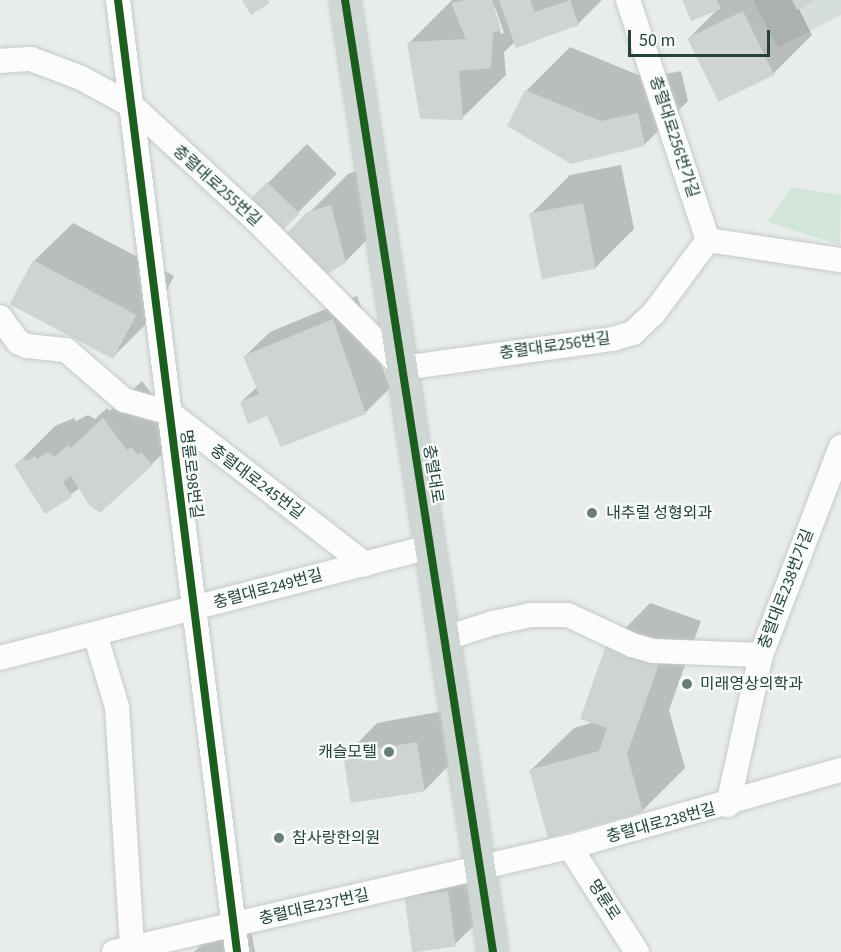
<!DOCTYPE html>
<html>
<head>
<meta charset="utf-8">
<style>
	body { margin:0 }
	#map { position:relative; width:841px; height:952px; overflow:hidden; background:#e8edeb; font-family:"Source Sans 3","Noto Sans KR",sans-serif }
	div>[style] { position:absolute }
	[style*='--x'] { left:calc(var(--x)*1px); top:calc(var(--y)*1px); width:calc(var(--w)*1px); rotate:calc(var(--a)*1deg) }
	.built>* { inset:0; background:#d6dedb }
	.green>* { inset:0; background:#d1e6d8 }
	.shadow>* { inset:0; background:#0003; transform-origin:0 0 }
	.building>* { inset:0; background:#cfd4d2; transform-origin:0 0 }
	.roads { filter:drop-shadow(0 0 2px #c5cac8) drop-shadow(0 0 2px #c5cac8) }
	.minor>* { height:24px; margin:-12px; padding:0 12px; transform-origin:12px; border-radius:12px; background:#fcfcfc }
	.major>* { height:30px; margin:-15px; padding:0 15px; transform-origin:15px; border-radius:15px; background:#cfd7d5 }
	.cycleway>* { height:8px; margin:-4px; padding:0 4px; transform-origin:4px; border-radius:4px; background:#1b5e20 }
	.dots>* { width:16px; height:16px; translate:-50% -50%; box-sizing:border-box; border:3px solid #f7fbf9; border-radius:50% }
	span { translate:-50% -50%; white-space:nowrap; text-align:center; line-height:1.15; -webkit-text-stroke:4.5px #f7fbf9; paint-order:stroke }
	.street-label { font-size:16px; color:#24423a }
	.poi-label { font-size:16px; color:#24423a }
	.left { translate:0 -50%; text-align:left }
	.right { translate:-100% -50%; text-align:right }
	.scale { position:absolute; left:628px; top:30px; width:142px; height:27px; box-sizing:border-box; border:3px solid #24423a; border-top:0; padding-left:8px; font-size:18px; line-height:21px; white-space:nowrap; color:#24423a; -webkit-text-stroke:4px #f7fbf9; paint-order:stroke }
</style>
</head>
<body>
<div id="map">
	<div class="built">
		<i style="clip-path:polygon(753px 0,841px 0,841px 15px,778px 48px)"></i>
	</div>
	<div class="green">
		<i style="clip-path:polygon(792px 187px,841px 195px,840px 245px,767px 222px)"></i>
	</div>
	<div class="shadow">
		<i style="clip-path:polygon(evenodd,452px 0,602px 0,578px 24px,516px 41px,504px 52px,506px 75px,462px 118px,409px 43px,452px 0,495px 7px,504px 33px,501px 34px,493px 9px,495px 7px)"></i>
		<i style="clip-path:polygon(683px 0,813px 0,798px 7px,812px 35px,773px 74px,689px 38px,719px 8px)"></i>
		<i style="clip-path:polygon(570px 47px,646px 78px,681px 71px,688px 101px,644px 145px,509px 125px,527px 90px)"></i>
		<i style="left:307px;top:144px;width:42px;height:81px;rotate:45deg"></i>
		<i style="clip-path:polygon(621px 165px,634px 229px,595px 268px,531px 214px,570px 175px)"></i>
		<i style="clip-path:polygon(370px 167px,384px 223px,345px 262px,289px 233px,348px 174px)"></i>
		<i style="clip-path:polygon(73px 223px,174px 276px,152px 318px,113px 357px,34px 261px)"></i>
		<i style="clip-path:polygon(357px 296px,390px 388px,365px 413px,268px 414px,241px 402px,258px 386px,245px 356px,270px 332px)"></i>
		<i style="clip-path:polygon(142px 381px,166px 413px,191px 426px,152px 464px,80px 488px,45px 512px,16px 465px,55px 426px,74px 418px,76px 421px,88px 415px,95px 419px,107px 408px,110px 411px)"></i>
		<i style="clip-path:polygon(650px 603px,701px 621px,669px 710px,685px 768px,642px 811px,531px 770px,574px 728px,594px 722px,608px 646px)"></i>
		<i style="clip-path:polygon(449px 710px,457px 757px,425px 790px,345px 756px,377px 723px)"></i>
		<i style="clip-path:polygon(480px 860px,488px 912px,455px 944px,407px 898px,439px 866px)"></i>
		<i style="clip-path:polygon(250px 925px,255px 952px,194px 952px,213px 933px)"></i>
	</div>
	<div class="building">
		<i style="clip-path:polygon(242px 0,268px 0,270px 3px,251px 15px)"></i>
		<i style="clip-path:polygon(465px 0,492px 0,501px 30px,493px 33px,491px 68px,459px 71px,463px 120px,420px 119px,407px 42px,466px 39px,451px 3px)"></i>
		<i style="clip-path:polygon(499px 0,530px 0,535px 12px,570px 0,579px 25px,516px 48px)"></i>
		<i style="clip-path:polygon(682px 0,717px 0,721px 9px,691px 21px)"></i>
		<i style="clip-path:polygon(792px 0,816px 0,797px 10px)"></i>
		<i style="left:743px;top:11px;width:71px;height:62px;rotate:64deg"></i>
		<i style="clip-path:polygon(525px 90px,601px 121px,638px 113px,645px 146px,571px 164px,507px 126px)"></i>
		<i style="left:267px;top:182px;width:45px;height:27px;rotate:44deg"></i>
		<i style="left:583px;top:203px;width:67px;height:55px;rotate:79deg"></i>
		<i style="clip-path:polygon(331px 205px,346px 263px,325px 275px,287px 233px,307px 212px)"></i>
		<i style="left:33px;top:260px;width:117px;height:50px;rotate:28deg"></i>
		<i style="clip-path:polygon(333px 319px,366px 414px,281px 447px,267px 416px,248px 424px,240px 402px,259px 394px,243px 356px)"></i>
		<i style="clip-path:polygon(103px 418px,127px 450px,131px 447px,138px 455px,141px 452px,153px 465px,100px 513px,89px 505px,71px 476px,63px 482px,72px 497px,45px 514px,14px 465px,24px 458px,26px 461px,35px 456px,37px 459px,48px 452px,55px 457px,68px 445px,71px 448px)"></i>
		<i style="clip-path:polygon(606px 645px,659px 664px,627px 754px,643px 812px,548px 838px,529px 770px,599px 751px,607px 728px,580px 719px)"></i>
		<i style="left:417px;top:742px;width:50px;height:75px;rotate:81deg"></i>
		<i style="left:448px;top:891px;width:56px;height:44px;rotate:82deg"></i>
	</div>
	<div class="roads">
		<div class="minor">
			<i style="--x:118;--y:0;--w:959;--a:82.87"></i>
			<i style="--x:628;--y:0;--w:253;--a:71.6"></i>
			<i style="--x:0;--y:61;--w:31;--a:-4"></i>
			<i style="--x:31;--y:59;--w:53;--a:20.8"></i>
			<i style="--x:81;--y:78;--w:57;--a:28.4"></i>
			<i style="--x:131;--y:105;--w:166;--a:42.6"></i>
			<i style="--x:253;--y:217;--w:213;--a:45.2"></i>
			<i style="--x:403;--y:368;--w:212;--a:-7.9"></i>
			<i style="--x:613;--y:339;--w:21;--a:-17"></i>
			<i style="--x:633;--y:333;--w:29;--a:-44"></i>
			<i style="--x:654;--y:313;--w:91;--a:-53.5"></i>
			<i style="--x:708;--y:240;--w:134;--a:8.6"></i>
			<i style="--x:0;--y:317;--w:31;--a:54"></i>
			<i style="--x:18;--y:342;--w:10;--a:24"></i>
			<i style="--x:27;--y:346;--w:39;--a:6"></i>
			<i style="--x:66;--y:350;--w:77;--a:40.8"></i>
			<i style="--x:124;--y:400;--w:48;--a:15.8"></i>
			<i style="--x:170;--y:413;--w:247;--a:37.8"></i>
			<i style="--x:95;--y:634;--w:76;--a:73.2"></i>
			<i style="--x:117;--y:707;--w:241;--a:86.4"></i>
			<i style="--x:446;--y:638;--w:49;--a:-17.7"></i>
			<i style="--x:493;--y:623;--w:39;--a:-12"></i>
			<i style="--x:531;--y:615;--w:37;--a:0"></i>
			<i style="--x:568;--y:615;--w:71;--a:25.1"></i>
			<i style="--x:632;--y:645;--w:22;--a:16"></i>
			<i style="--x:653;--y:651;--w:108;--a:2.1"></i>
			<i style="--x:0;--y:658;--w:444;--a:-14.5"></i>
			<i style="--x:728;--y:805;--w:154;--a:-77.6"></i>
			<i style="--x:761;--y:655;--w:223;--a:-69"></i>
			<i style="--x:570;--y:847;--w:125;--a:57.5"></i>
			<i style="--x:114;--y:952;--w:468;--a:-13"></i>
			<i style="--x:570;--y:847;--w:282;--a:-15.9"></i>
		</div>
		<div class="major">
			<i style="--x:345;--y:0;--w:963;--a:81.16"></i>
		</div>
	</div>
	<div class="cycleway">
		<i style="--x:118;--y:0;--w:959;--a:82.87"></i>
		<i style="--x:345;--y:0;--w:963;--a:81.16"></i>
	</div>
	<div class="dots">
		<i style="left:592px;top:513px;background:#697e78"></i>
		<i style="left:687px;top:684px;background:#697e78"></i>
		<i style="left:389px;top:752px;background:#697e78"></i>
		<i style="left:279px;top:838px;background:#697e78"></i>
	</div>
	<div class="street-label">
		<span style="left:674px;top:137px;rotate:72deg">충렬대로256번가길</span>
		<span style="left:217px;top:186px;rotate:42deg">충렬대로255번길</span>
		<span style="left:555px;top:346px;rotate:-8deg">충렬대로256번길</span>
		<span style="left:191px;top:474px;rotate:83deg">명륜로98번길</span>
		<span style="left:433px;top:474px;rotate:81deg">충렬대로</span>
		<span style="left:257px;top:482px;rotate:37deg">충렬대로245번길</span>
		<span style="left:268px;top:589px;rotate:-15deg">충렬대로249번길</span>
		<span style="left:786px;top:589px;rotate:-69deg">충렬대로238번가길</span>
		<span style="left:661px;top:823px;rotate:-15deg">충렬대로238번길</span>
		<span style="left:604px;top:900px;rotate:57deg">명륜로</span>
		<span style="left:314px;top:907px;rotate:-13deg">충렬대로237번길</span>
	</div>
	<div class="poi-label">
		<span class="left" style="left:606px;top:513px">내추럴 성형외과</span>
		<span class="left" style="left:700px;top:684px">미래영상의학과</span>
		<span class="right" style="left:377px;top:752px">캐슬모텔</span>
		<span class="left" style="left:292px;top:838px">참사랑한의원</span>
	</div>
	<div class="scale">50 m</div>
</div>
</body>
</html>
